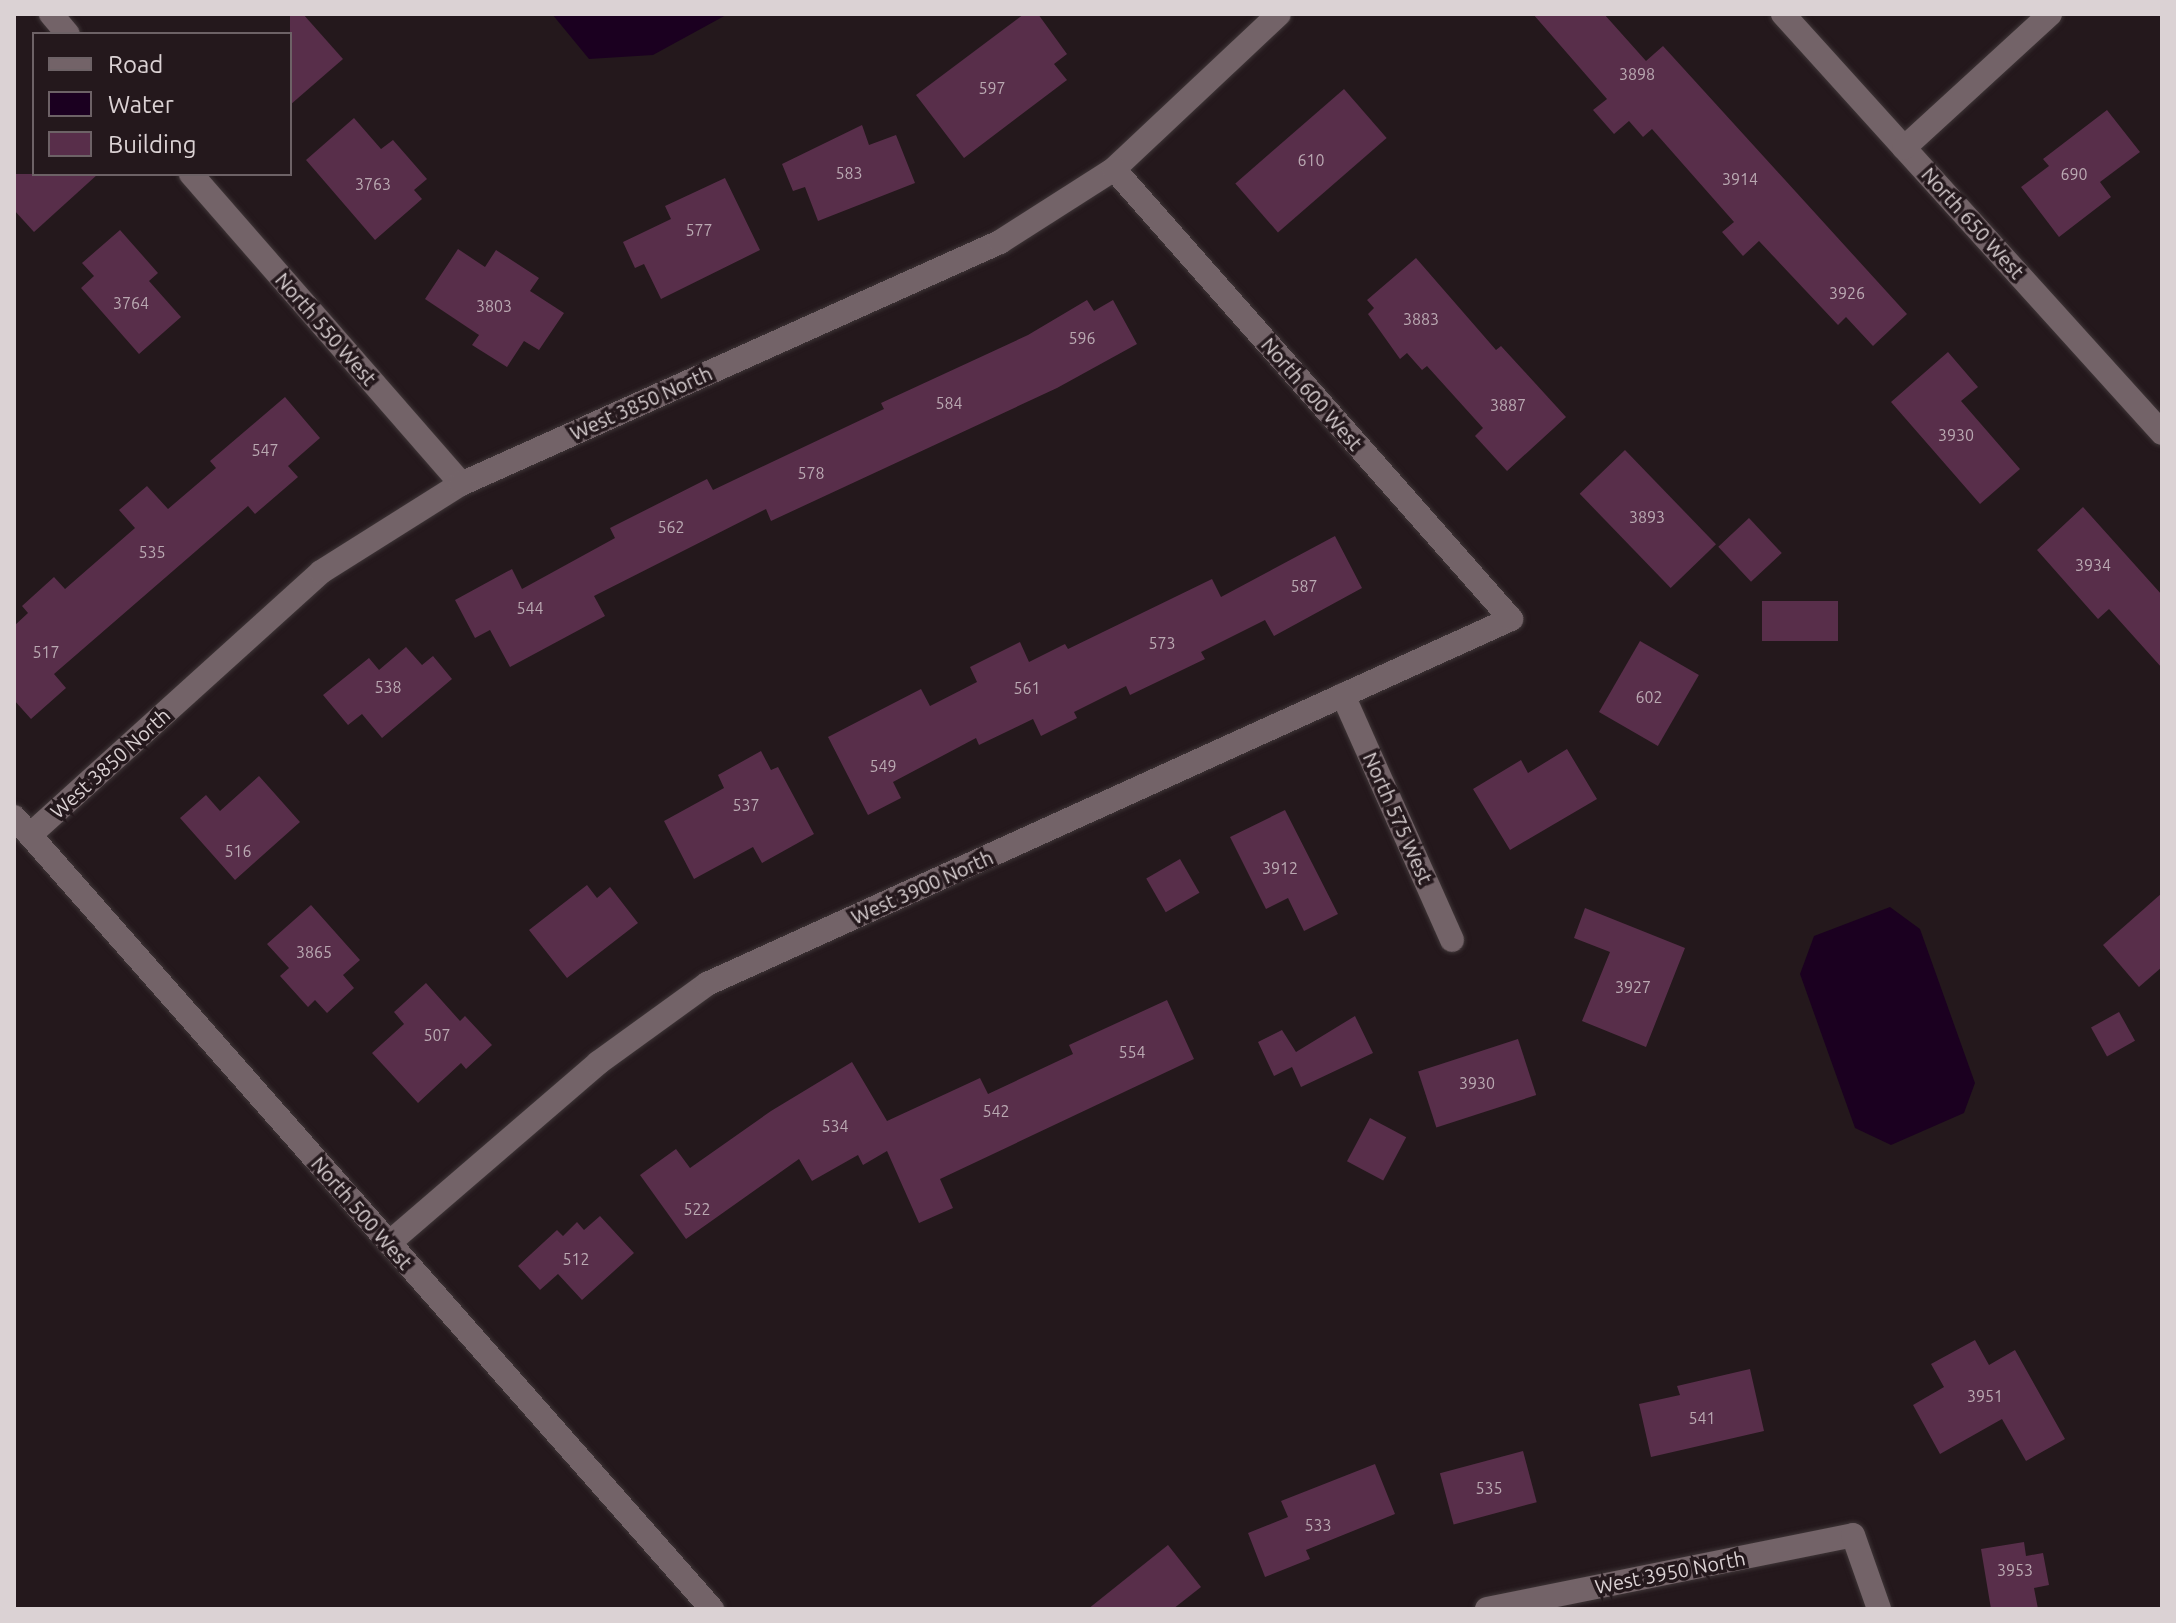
<!DOCTYPE html>
<html>
<head>
<meta charset="utf-8">
<style>
	body { margin:0 }
	#map { position:relative; width:2176px; height:1623px; overflow:hidden; background:#24181c; font-family:Ubuntu,sans-serif }
	div>[style] { position:absolute }
	[style*='--x'] { left:calc(var(--x)*1px); top:calc(var(--y)*1px); width:calc(var(--w)*1px); rotate:calc(var(--a)*1deg) }
	.water>* { inset:0; background:#1b0020 }
	.building>* { inset:0; background:#582e4a; transform-origin:0 0 }
	.roads { filter:drop-shadow(0 0 2px #3e3537) drop-shadow(0 0 2px #3e3537) }
	.minor>* { height:24px; margin:-12px; padding:0 12px; transform-origin:12px; border-radius:12px; background:#736368 }
	.tertiary>* { height:24px; margin:-12px; padding:0 12px; transform-origin:12px; border-radius:12px; background:#736368 }
	span { translate:-50% -50%; white-space:nowrap; text-align:center; line-height:1.15; -webkit-text-stroke:7px #24181c; paint-order:stroke }
	.number-label { font-size:16px; color:#baa9b2 }
	.number-label span { -webkit-text-stroke-width:0 }
	.street-label { font-size:20px; color:#dbd2d4 }
	.frame { position:absolute; inset:0; border:16px solid #dbd2d4; pointer-events:none }
	.legend { position:absolute; left:32px; top:32px; width:260px; height:144px; box-sizing:border-box; background:#24181c; border:2px solid #6d6266; margin:0; padding:10px 14px; list-style:none; font-size:24px; color:#dbd2d4 }
	.legend li { display:flex; align-items:center; gap:16px; height:40px }
	.legend b { width:40px; border:2px solid #6d6266 }
</style>
</head>
<body>
<div id="map">
	<div class="water">
		<i style="clip-path:polygon(552px 14px,728px 14px,653px 55px,589px 59px)"></i>
		<i style="clip-path:polygon(1890px 907px,1920px 929px,1975px 1083px,1964px 1113px,1891px 1145px,1855px 1128px,1800px 974px,1814px 936px)"></i>
	</div>
	<div class="building">
		<i style="clip-path:polygon(290px 14px,303px 14px,343px 59px,290px 105px)"></i>
		<i style="clip-path:polygon(1024px 14px,1038px 14px,1067px 54px,1054px 64px,1067px 80px,964px 158px,916px 95px)"></i>
		<i style="clip-path:polygon(1533px 14px,1604px 14px,1646px 61px,1663px 46px,1907px 314px,1873px 346px,1846px 317px,1838px 325px,1759px 241px,1743px 256px,1722px 232px,1734px 222px,1652px 129px,1643px 137px,1629px 121px,1614px 134px,1593px 110px,1607px 99px)"></i>
		<i style="left:1344px;top:89px;width:65px;height:144px;rotate:49deg"></i>
		<i style="clip-path:polygon(2107px 110px,2140px 152px,2100px 182px,2111px 197px,2059px 237px,2021px 187px,2049px 166px,2043px 159px)"></i>
		<i style="clip-path:polygon(354px 118px,381px 149px,393px 140px,427px 179px,414px 190px,422px 199px,375px 240px,306px 160px)"></i>
		<i style="clip-path:polygon(862px 125px,869px 145px,896px 135px,915px 183px,818px 221px,805px 187px,793px 191px,782px 164px)"></i>
		<i style="clip-path:polygon(14px 174px,98px 174px,34px 232px,14px 210px)"></i>
		<i style="clip-path:polygon(725px 178px,760px 250px,661px 299px,644px 264px,635px 268px,623px 242px,671px 219px,665px 206px)"></i>
		<i style="clip-path:polygon(120px 230px,158px 273px,149px 281px,181px 317px,139px 354px,81px 288px,94px 276px,82px 263px)"></i>
		<i style="clip-path:polygon(458px 249px,485px 267px,496px 250px,539px 278px,530px 291px,564px 313px,539px 350px,524px 341px,507px 367px,472px 345px,479px 335px,425px 299px)"></i>
		<i style="clip-path:polygon(1416px 258px,1496px 350px,1501px 346px,1566px 417px,1507px 471px,1475px 436px,1483px 428px,1427px 366px,1422px 370px,1407px 353px,1400px 359px,1368px 314px,1374px 308px,1367px 300px)"></i>
		<i style="clip-path:polygon(1087px 300px,1094px 311px,1113px 300px,1137px 344px,1057px 388px,771px 521px,766px 509px,594px 596px,605px 616px,510px 667px,490px 630px,475px 638px,455px 600px,512px 569px,522px 589px,615px 538px,610px 528px,707px 479px,713px 490px,884px 409px,881px 403px,1028px 335px)"></i>
		<i style="clip-path:polygon(1948px 352px,1978px 387px,1961px 401px,2020px 469px,1980px 504px,1891px 402px)"></i>
		<i style="clip-path:polygon(285px 397px,320px 438px,288px 466px,298px 477px,255px 514px,248px 506px,54px 674px,66px 688px,31px 719px,14px 700px,14px 626px,28px 613px,22px 606px,54px 577px,65px 589px,135px 528px,119px 510px,147px 486px,168px 509px,216px 468px,210px 461px)"></i>
		<i style="left:1625px;top:450px;width:131px;height:63px;rotate:46deg"></i>
		<i style="clip-path:polygon(2083px 507px,2162px 595px,2162px 668px,2109px 609px,2098px 619px,2037px 550px)"></i>
		<i style="left:1749px;top:518px;width:48px;height:42px;rotate:47deg"></i>
		<i style="clip-path:polygon(1335px 536px,1362px 588px,1274px 636px,1265px 620px,1201px 652px,1205px 659px,1130px 695px,1126px 686px,1074px 712px,1077px 718px,1041px 736px,1033px 719px,979px 745px,976px 738px,893px 782px,901px 798px,868px 815px,828px 737px,921px 689px,930px 706px,977px 682px,970px 667px,1020px 642px,1029px 662px,1065px 644px,1068px 649px,1212px 579px,1221px 597px)"></i>
		<i style="left:1762px;top:601px;width:76px;height:40px"></i>
		<i style="left:1640px;top:641px;width:68px;height:82px;rotate:30deg"></i>
		<i style="clip-path:polygon(406px 647px,422px 665px,433px 656px,452px 679px,382px 738px,362px 714px,348px 725px,323px 695px,369px 658px,379px 670px)"></i>
		<i style="clip-path:polygon(1567px 749px,1597px 799px,1510px 850px,1473px 789px,1521px 760px,1528px 773px)"></i>
		<i style="clip-path:polygon(761px 751px,771px 770px,778px 767px,814px 834px,762px 863px,753px 847px,694px 879px,664px 821px,724px 788px,718px 775px)"></i>
		<i style="clip-path:polygon(259px 776px,300px 822px,235px 880px,180px 818px,206px 795px,220px 811px)"></i>
		<i style="clip-path:polygon(1285px 810px,1338px 914px,1304px 931px,1288px 898px,1266px 909px,1230px 837px)"></i>
		<i style="left:1180px;top:859px;width:39px;height:39px;rotate:60deg"></i>
		<i style="clip-path:polygon(587px 885px,597px 898px,610px 887px,638px 923px,567px 978px,529px 930px)"></i>
		<i style="clip-path:polygon(2162px 893px,2162px 967px,2139px 987px,2103px 945px)"></i>
		<i style="clip-path:polygon(311px 905px,360px 960px,343px 975px,354px 988px,327px 1013px,315px 1000px,308px 1007px,280px 976px,289px 968px,267px 944px)"></i>
		<i style="clip-path:polygon(1585px 908px,1685px 948px,1646px 1047px,1582px 1021px,1610px 952px,1574px 938px)"></i>
		<i style="clip-path:polygon(426px 983px,460px 1021px,465px 1016px,492px 1045px,466px 1069px,461px 1063px,418px 1103px,372px 1053px,404px 1024px,394px 1012px)"></i>
		<i style="clip-path:polygon(1167px 1000px,1194px 1059px,940px 1179px,953px 1208px,919px 1223px,887px 1151px,863px 1165px,858px 1155px,812px 1181px,799px 1159px,686px 1239px,640px 1175px,676px 1149px,690px 1168px,771px 1111px,852px 1062px,887px 1121px,980px 1078px,988px 1094px,1073px 1054px,1069px 1045px)"></i>
		<i style="left:2119px;top:1012px;width:33px;height:32px;rotate:61deg"></i>
		<i style="clip-path:polygon(1355px 1016px,1373px 1053px,1301px 1087px,1292px 1067px,1274px 1076px,1258px 1042px,1282px 1030px,1296px 1052px)"></i>
		<i style="left:1518px;top:1039px;width:59px;height:105px;rotate:72deg"></i>
		<i style="left:1370px;top:1118px;width:41px;height:49px;rotate:28deg"></i>
		<i style="clip-path:polygon(600px 1216px,634px 1253px,582px 1300px,558px 1274px,540px 1290px,518px 1266px,557px 1230px,563px 1236px,577px 1222px,584px 1230px)"></i>
		<i style="clip-path:polygon(1975px 1340px,1989px 1365px,2015px 1350px,2065px 1439px,2026px 1461px,2002px 1419px,1940px 1454px,1913px 1405px,1944px 1387px,1931px 1364px)"></i>
		<i style="clip-path:polygon(1750px 1369px,1764px 1431px,1651px 1457px,1639px 1404px,1680px 1395px,1677px 1386px)"></i>
		<i style="left:1523px;top:1451px;width:53px;height:86px;rotate:75deg"></i>
		<i style="clip-path:polygon(1375px 1464px,1395px 1514px,1306px 1550px,1310px 1559px,1265px 1577px,1248px 1533px,1288px 1517px,1281px 1501px)"></i>
		<i style="clip-path:polygon(2024px 1542px,2026px 1556px,2043px 1553px,2049px 1585px,2034px 1588px,2038px 1609px,1991px 1609px,1981px 1549px)"></i>
		<i style="clip-path:polygon(1168px 1545px,1201px 1587px,1173px 1609px,1088px 1609px)"></i>
	</div>
	<div class="roads">
		<div class="minor">
			<i style="--x:51;--y:14;--w:26;--a:50"></i>
			<i style="--x:1783;--y:14;--w:565;--a:47.87"></i>
			<i style="--x:1904;--y:148;--w:198;--a:-42.5"></i>
			<i style="--x:191;--y:174;--w:411;--a:48.9"></i>
			<i style="--x:1343;--y:695;--w:268;--a:66"></i>
			<i style="--x:30;--y:835;--w:392;--a:-42.1"></i>
			<i style="--x:321;--y:572;--w:165;--a:-32.2"></i>
			<i style="--x:461;--y:484;--w:591;--a:-24.18"></i>
			<i style="--x:1000;--y:242;--w:135;--a:-32.6"></i>
			<i style="--x:1114;--y:169;--w:226;--a:-43.2"></i>
			<i style="--x:389;--y:1243;--w:276;--a:-40.7"></i>
			<i style="--x:598;--y:1063;--w:135;--a:-35.9"></i>
			<i style="--x:707;--y:984;--w:883;--a:-24.42"></i>
			<i style="--x:1511;--y:619;--w:600;--a:-131.42"></i>
			<i style="--x:1487;--y:1609;--w:373;--a:-11.4"></i>
			<i style="--x:1853;--y:1535;--w:78;--a:70.6"></i>
		</div>
		<div class="tertiary">
			<i style="--x:14;--y:817;--w:1056;--a:48.61"></i>
		</div>
	</div>
	<div class="number-label">
		<span style="left:1637px;top:74px">3898</span>
		<span style="left:992px;top:88px">597</span>
		<span style="left:1311px;top:160px">610</span>
		<span style="left:849px;top:173px">583</span>
		<span style="left:2074px;top:174px">690</span>
		<span style="left:1740px;top:179px">3914</span>
		<span style="left:373px;top:184px">3763</span>
		<span style="left:699px;top:230px">577</span>
		<span style="left:1847px;top:293px">3926</span>
		<span style="left:131px;top:303px">3764</span>
		<span style="left:494px;top:306px">3803</span>
		<span style="left:1421px;top:319px">3883</span>
		<span style="left:1082px;top:338px">596</span>
		<span style="left:949px;top:403px">584</span>
		<span style="left:1508px;top:405px">3887</span>
		<span style="left:1956px;top:435px">3930</span>
		<span style="left:265px;top:450px">547</span>
		<span style="left:811px;top:473px">578</span>
		<span style="left:1647px;top:517px">3893</span>
		<span style="left:671px;top:527px">562</span>
		<span style="left:152px;top:552px">535</span>
		<span style="left:2093px;top:565px">3934</span>
		<span style="left:1304px;top:586px">587</span>
		<span style="left:530px;top:608px">544</span>
		<span style="left:1162px;top:643px">573</span>
		<span style="left:46px;top:652px">517</span>
		<span style="left:388px;top:687px">538</span>
		<span style="left:1027px;top:688px">561</span>
		<span style="left:1649px;top:697px">602</span>
		<span style="left:883px;top:766px">549</span>
		<span style="left:746px;top:805px">537</span>
		<span style="left:238px;top:851px">516</span>
		<span style="left:1280px;top:868px">3912</span>
		<span style="left:314px;top:952px">3865</span>
		<span style="left:1633px;top:987px">3927</span>
		<span style="left:437px;top:1035px">507</span>
		<span style="left:1132px;top:1052px">554</span>
		<span style="left:1477px;top:1083px">3930</span>
		<span style="left:996px;top:1111px">542</span>
		<span style="left:835px;top:1126px">534</span>
		<span style="left:697px;top:1209px">522</span>
		<span style="left:576px;top:1259px">512</span>
		<span style="left:1985px;top:1396px">3951</span>
		<span style="left:1702px;top:1418px">541</span>
		<span style="left:1489px;top:1488px">535</span>
		<span style="left:1318px;top:1525px">533</span>
		<span style="left:2015px;top:1570px">3953</span>
	</div>
	<div class="street-label">
		<span style="left:1973px;top:223px;rotate:48deg">North 650 West</span>
		<span style="left:326px;top:329px;rotate:49deg">North 550 West</span>
		<span style="left:1312px;top:394px;rotate:49deg">North 600 West</span>
		<span style="left:641px;top:403px;rotate:-24deg">West 3850 North</span>
		<span style="left:110px;top:763px;rotate:-42deg">West 3850 North</span>
		<span style="left:1398px;top:818px;rotate:66deg">North 575 West</span>
		<span style="left:922px;top:887px;rotate:-24deg">West 3900 North</span>
		<span style="left:362px;top:1213px;rotate:49deg">North 500 West</span>
		<span style="left:1670px;top:1572px;rotate:-11deg">West 3950 North</span>
	</div>
	<div class="frame"></div>
	<ul class="legend">
	<li><b style="height:10px;background:#736368"></b>Road</li>
	<li><b style="height:22px;background:#1b0020"></b>Water</li>
	<li><b style="height:22px;background:#582e4a"></b>Building</li>
	</ul>
</div>
</body>
</html>
